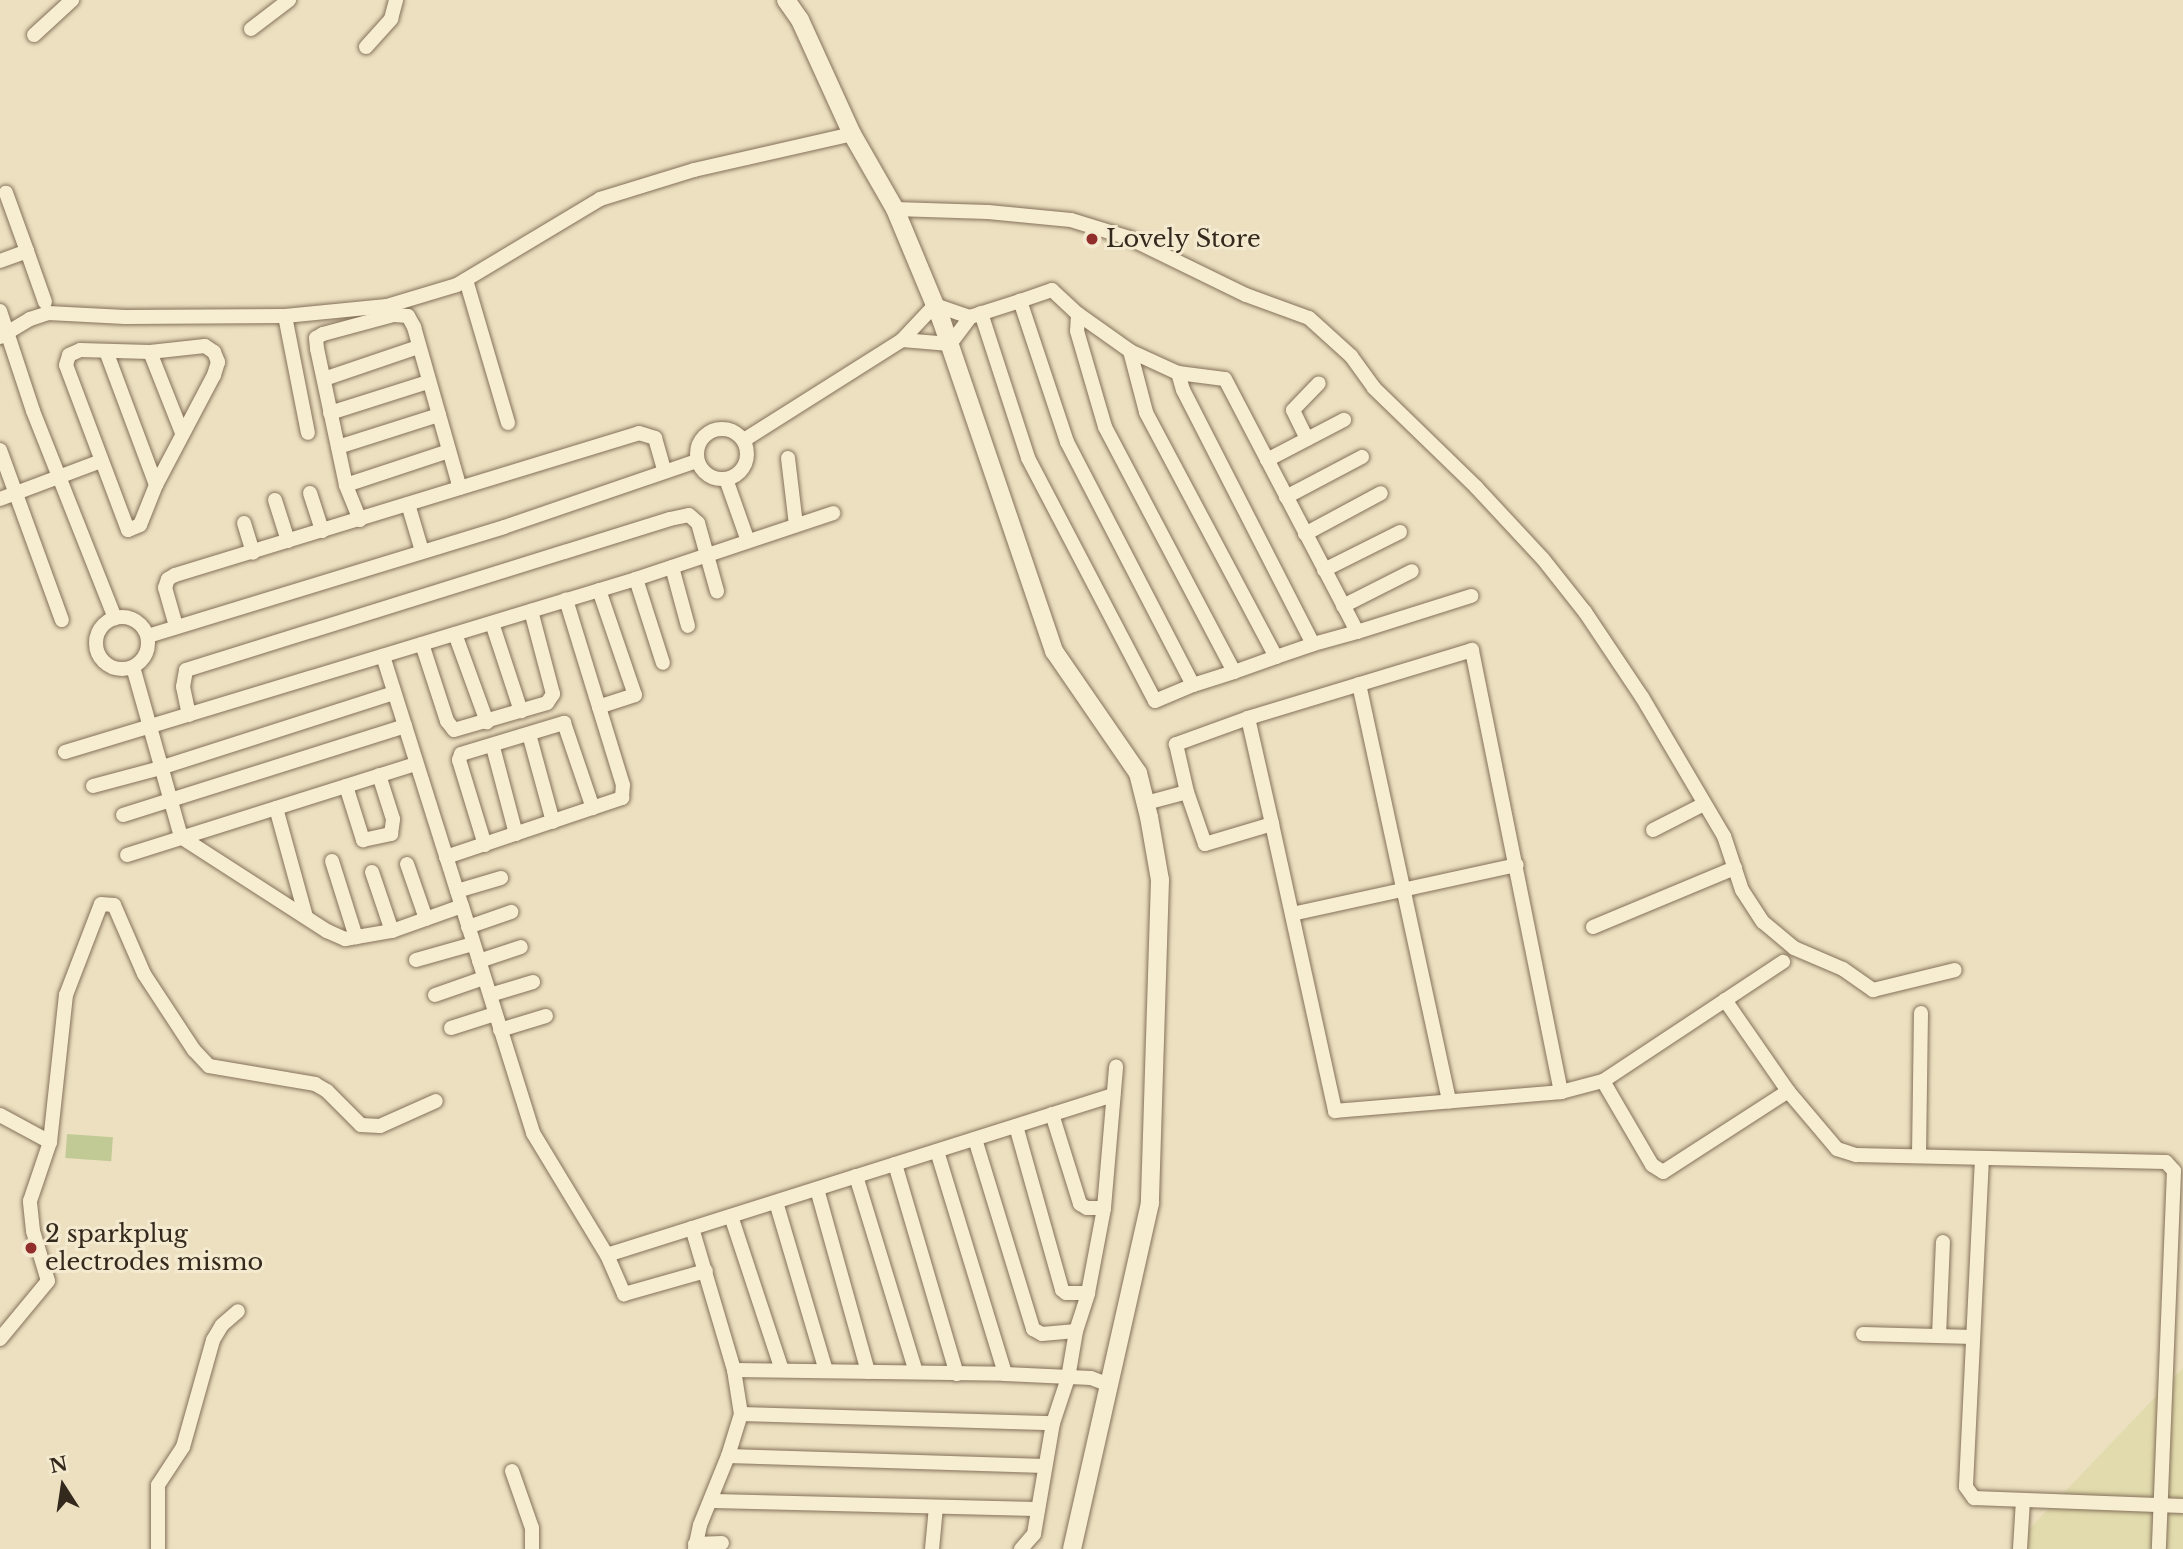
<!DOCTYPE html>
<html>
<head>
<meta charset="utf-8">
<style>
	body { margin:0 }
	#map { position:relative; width:2183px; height:1549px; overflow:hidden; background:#ece0c0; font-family:"Libre Baskerville",serif }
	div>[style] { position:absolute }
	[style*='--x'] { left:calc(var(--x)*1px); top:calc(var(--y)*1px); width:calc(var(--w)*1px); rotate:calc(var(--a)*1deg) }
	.farmland>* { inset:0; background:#e1dbad }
	.green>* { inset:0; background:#c1c994; transform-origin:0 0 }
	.roads { filter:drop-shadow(0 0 2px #847159) drop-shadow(0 0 2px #847159) }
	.minor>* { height:14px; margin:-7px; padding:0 7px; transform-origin:7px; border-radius:7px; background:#f7eed2 }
	.minor>.ring { margin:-7px; padding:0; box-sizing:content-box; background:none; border:14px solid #f7eed2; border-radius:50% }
	.tertiary>* { height:18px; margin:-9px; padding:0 9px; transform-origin:9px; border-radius:9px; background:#f7eed2 }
	.dots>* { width:19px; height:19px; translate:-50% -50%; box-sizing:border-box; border:4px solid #f4eacf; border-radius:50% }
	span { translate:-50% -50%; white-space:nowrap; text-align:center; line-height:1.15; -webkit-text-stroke:6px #f4eacf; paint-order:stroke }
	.poi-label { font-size:24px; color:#34291d }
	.left { translate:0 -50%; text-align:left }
	.north { position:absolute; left:28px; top:1451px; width:70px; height:70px; -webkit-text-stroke:5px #f4eacf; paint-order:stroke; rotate:348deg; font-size:19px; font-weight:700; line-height:28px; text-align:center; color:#34291d }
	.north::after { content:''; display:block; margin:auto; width:24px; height:32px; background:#34291d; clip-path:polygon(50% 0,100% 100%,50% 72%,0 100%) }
</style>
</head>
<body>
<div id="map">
	<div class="farmland">
		<i style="clip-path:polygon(2183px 1368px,2183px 1549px,2010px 1549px)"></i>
	</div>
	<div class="green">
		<i style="left:67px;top:1134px;width:46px;height:24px;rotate:4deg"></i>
	</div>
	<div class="roads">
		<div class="minor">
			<i style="--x:251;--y:29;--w:48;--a:-37.3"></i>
			<i style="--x:34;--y:35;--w:52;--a:-42.6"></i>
			<i style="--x:366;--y:47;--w:38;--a:-48"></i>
			<i style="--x:391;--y:19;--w:20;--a:-75"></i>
			<i style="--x:895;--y:209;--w:93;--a:1.8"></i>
			<i style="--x:988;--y:212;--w:83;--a:5.5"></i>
			<i style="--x:1071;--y:220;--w:61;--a:17.2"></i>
			<i style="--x:1129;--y:238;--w:130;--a:26"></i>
			<i style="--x:1246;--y:295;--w:67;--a:20.1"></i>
			<i style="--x:1309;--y:318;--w:57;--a:42.1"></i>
			<i style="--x:1351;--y:356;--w:39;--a:54"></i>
			<i style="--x:1374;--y:388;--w:142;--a:44.1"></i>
			<i style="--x:1476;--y:487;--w:98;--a:47.1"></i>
			<i style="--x:1543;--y:559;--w:68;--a:51.6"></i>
			<i style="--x:1585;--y:612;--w:102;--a:56.2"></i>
			<i style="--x:1642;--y:697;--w:161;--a:59.5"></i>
			<i style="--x:1724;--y:836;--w:57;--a:71.6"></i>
			<i style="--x:1742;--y:890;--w:38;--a:57"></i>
			<i style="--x:1763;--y:922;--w:40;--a:40"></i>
			<i style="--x:1794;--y:948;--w:53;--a:23.2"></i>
			<i style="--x:1843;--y:969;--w:37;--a:35"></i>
			<i style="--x:1873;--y:990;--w:84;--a:-13.7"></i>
			<i style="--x:27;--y:251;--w:54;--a:70.6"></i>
			<i style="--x:0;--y:261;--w:29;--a:-20"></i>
			<i style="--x:27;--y:251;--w:62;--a:-109.9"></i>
			<i style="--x:466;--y:280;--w:149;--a:73.6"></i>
			<i style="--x:0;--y:311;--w:105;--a:71.7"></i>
			<i style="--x:33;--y:411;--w:223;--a:68.4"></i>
			<i style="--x:981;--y:313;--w:152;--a:72"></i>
			<i style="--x:1028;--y:458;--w:274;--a:62.4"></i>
			<i style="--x:1155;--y:701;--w:41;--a:-22.8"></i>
			<i style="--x:1193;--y:685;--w:274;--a:-117.4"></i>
			<i style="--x:1067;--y:442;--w:149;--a:-108.4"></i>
			<i style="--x:1020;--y:301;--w:34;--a:-19"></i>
			<i style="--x:1052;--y:290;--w:35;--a:43"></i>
			<i style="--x:1078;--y:314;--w:17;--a:93"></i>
			<i style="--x:1077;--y:331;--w:100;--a:73.7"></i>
			<i style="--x:1105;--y:427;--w:277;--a:62.2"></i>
			<i style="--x:1234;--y:672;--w:45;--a:-19.7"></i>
			<i style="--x:1276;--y:657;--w:277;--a:-118"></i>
			<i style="--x:1146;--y:412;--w:63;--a:-104.7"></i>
			<i style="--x:1130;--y:351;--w:53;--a:24.6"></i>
			<i style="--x:1178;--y:373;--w:47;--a:7.3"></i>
			<i style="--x:1225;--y:379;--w:285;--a:62.4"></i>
			<i style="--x:1357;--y:632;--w:46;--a:164.7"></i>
			<i style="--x:1313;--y:644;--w:285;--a:-117.1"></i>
			<i style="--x:1183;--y:390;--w:18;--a:-106"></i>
			<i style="--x:1078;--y:314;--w:64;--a:35.4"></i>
			<i style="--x:285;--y:316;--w:119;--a:78.9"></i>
			<i style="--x:0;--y:337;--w:35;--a:-31"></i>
			<i style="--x:30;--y:319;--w:19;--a:-18"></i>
			<i style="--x:48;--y:313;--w:77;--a:3"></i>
			<i style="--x:125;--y:317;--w:160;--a:-0.4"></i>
			<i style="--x:285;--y:316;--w:102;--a:-5.6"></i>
			<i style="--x:387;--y:306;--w:73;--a:-16.7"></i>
			<i style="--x:457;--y:285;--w:167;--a:-31"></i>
			<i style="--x:600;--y:199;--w:98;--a:-17.1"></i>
			<i style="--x:694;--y:170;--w:162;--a:-12.8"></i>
			<i style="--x:902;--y:340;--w:48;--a:4.8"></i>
			<i style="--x:950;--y:344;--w:34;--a:-53"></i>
			<i style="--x:970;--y:317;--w:52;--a:-17.7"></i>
			<i style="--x:205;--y:346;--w:11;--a:34"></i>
			<i style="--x:214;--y:352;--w:11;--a:68"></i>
			<i style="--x:218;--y:362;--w:14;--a:107"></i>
			<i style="--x:214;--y:375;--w:124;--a:117.8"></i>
			<i style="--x:156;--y:485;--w:43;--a:111.8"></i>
			<i style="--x:140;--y:525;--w:13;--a:157"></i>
			<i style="--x:128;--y:530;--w:176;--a:-110.6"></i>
			<i style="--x:66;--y:365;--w:10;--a:-73"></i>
			<i style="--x:69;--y:355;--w:12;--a:-24"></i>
			<i style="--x:80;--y:350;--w:70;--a:1.6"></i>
			<i style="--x:150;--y:352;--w:55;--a:-6.2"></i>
			<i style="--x:106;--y:351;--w:143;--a:69.5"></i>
			<i style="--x:150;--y:352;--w:87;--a:68.4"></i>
			<i style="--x:324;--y:379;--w:99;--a:-18.8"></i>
			<i style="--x:330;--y:413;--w:103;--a:-17.6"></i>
			<i class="ring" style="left:697px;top:429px;width:36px;height:36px"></i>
			<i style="--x:1307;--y:439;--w:32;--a:-116"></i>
			<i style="--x:1293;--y:410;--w:37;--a:-46"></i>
			<i style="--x:744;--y:440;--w:187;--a:-32.3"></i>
			<i style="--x:902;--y:340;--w:48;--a:-46.7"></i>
			<i style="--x:935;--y:305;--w:37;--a:19"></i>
			<i style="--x:338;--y:447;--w:106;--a:-17.6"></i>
			<i style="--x:0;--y:450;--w:181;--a:70"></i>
			<i style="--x:788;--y:458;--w:67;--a:83.2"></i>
			<i style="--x:1267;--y:460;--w:87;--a:-27.5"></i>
			<i style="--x:726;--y:479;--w:66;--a:70.5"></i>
			<i style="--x:346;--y:485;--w:108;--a:-18.3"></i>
			<i style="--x:310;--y:493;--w:40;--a:72"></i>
			<i style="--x:1286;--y:497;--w:86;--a:-27.8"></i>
			<i style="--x:0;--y:499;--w:108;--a:-20.6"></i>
			<i style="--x:275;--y:500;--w:43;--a:72.4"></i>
			<i style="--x:408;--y:504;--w:49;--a:73.4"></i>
			<i style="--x:360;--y:520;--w:38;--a:-112"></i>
			<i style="--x:346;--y:485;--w:139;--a:-102"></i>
			<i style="--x:317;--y:349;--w:11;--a:-95"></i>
			<i style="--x:316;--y:338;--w:8;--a:-30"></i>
			<i style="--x:323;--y:334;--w:73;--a:-15"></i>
			<i style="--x:394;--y:315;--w:14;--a:4"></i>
			<i style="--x:408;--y:316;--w:13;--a:61"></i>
			<i style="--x:414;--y:327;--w:167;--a:74.1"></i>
			<i style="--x:244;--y:523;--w:31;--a:73"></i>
			<i style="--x:1305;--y:534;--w:86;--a:-28.3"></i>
			<i style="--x:672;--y:567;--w:61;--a:74.8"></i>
			<i style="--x:1324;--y:570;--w:85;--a:-26.6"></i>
			<i style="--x:636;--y:579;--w:88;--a:72.2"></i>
			<i style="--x:599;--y:590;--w:111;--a:71.1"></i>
			<i style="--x:635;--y:695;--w:38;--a:162"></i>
			<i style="--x:1343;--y:606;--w:77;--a:-26.9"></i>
			<i class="ring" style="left:96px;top:617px;width:38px;height:38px"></i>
			<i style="--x:492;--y:623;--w:93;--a:71.8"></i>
			<i style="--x:176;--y:626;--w:40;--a:-106"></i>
			<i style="--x:165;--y:588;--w:9;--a:-72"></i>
			<i style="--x:168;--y:579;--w:8;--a:-30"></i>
			<i style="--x:175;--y:575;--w:485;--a:-17"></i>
			<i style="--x:639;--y:433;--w:17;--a:17"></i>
			<i style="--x:655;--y:438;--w:35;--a:74"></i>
			<i style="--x:1357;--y:632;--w:120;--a:-17.5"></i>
			<i style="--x:455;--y:634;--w:94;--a:70"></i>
			<i style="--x:148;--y:636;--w:372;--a:-17"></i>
			<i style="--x:504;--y:527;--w:204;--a:-18.9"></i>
			<i style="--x:422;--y:644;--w:81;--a:72"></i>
			<i style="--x:447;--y:721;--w:11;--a:52"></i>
			<i style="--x:454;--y:730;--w:97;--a:-16.2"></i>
			<i style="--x:547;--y:703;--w:11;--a:-56"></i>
			<i style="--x:553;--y:694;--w:86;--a:-104.8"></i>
			<i style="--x:383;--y:656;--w:262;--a:72.5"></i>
			<i style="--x:1276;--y:657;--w:39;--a:-19"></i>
			<i style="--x:133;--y:667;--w:177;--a:74.2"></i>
			<i style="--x:181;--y:837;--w:174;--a:32.8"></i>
			<i style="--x:327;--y:931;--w:20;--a:24"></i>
			<i style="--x:345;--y:939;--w:48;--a:-9.7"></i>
			<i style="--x:392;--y:931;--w:74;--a:-19.7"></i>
			<i style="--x:462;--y:906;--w:238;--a:72.6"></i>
			<i style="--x:533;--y:1133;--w:143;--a:58.8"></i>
			<i style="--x:607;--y:1255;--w:43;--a:66.4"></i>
			<i style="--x:624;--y:1294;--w:85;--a:-15.7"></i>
			<i style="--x:1359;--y:684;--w:427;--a:77.8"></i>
			<i style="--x:1193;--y:685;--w:43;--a:-17.6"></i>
			<i style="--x:189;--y:715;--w:29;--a:-102"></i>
			<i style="--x:183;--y:687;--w:17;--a:-80"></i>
			<i style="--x:186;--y:670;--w:507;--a:-17.33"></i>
			<i style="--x:670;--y:519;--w:19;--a:-12"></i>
			<i style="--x:689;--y:515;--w:12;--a:42"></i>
			<i style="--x:698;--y:523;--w:71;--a:74.4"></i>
			<i style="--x:1248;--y:718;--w:109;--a:77.2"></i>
			<i style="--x:1272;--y:824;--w:294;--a:77.6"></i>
			<i style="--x:1335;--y:1111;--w:227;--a:-4.8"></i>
			<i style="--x:1561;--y:1092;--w:451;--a:-101.4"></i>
			<i style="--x:1472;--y:650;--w:234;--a:163.1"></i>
			<i style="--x:1248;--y:718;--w:77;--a:160.1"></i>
			<i style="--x:1176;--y:744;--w:49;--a:77.1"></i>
			<i style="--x:1187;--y:792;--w:55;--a:70.9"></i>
			<i style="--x:1205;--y:844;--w:70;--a:-16.6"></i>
			<i style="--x:529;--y:734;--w:91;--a:74.7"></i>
			<i style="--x:493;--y:747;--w:90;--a:75.2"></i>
			<i style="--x:65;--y:752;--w:597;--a:-16.86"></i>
			<i style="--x:636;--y:579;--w:208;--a:-18.5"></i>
			<i style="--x:93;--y:786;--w:69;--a:-15"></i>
			<i style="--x:160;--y:768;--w:246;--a:-17.8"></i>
			<i style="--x:346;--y:786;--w:57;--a:72.5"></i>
			<i style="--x:363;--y:840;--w:29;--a:-12"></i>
			<i style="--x:391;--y:834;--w:15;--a:-82"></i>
			<i style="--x:393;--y:819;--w:46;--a:-107.7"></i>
			<i style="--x:1146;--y:803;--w:42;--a:-15"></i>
			<i style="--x:276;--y:808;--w:113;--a:74.6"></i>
			<i style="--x:123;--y:815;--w:296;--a:-17.5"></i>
			<i style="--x:1653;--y:830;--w:57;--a:-27"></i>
			<i style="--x:485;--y:845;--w:89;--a:-107"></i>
			<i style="--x:459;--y:760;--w:6;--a:-72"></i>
			<i style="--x:461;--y:754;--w:108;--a:-16.8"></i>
			<i style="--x:564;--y:723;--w:90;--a:71.2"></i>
			<i style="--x:127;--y:855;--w:303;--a:-17.5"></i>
			<i style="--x:446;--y:857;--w:186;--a:-18.5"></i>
			<i style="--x:622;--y:798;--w:13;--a:-86"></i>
			<i style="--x:623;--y:785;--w:194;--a:-107.1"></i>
			<i style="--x:332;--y:861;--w:80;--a:72.5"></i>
			<i style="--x:407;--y:864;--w:58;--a:70.9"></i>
			<i style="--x:372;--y:872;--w:62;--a:71.3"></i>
			<i style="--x:457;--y:891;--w:46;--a:-16.5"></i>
			<i style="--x:1292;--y:914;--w:230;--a:-12.3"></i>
			<i style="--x:468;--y:927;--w:46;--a:-19.2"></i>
			<i style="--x:1593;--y:927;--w:154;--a:-22.6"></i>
			<i style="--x:416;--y:960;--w:59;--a:-15.7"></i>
			<i style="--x:479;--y:961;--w:44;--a:-18.4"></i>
			<i style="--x:435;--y:995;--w:52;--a:-19.1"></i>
			<i style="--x:490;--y:995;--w:45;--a:-16.8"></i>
			<i style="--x:1725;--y:1000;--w:111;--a:55.3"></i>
			<i style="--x:1788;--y:1091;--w:76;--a:49.8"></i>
			<i style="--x:1837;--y:1149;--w:20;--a:18"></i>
			<i style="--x:1856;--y:1155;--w:310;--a:1.3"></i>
			<i style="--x:2166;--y:1162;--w:12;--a:48"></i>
			<i style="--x:2174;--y:1171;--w:378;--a:92.3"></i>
			<i style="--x:451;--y:1028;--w:46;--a:-17.7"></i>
			<i style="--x:500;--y:1030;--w:48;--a:-16.9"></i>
			<i style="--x:1603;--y:1081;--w:97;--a:59.7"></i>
			<i style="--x:1652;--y:1165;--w:13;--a:32"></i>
			<i style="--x:1663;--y:1172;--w:149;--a:-32.9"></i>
			<i style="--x:1561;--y:1092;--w:43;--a:-14.7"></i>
			<i style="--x:1603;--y:1081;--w:216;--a:-33.5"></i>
			<i style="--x:1052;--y:1114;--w:94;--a:72.7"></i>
			<i style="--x:1080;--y:1204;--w:8;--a:30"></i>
			<i style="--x:1087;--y:1208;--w:17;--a:0"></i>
			<i style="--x:0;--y:1115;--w:57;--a:28.4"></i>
			<i style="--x:1016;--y:1126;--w:170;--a:74.3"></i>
			<i style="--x:1062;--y:1290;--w:5;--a:37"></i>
			<i style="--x:1066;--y:1293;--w:22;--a:0"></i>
			<i style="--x:975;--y:1139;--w:199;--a:73"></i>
			<i style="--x:1033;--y:1329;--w:10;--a:29"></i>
			<i style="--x:1042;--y:1334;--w:34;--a:-5"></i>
			<i style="--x:937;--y:1151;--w:233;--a:73"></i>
			<i style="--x:1919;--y:1156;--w:143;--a:-89.2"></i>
			<i style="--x:1982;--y:1158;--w:329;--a:92.8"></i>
			<i style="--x:1966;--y:1487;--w:14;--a:54"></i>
			<i style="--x:1974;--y:1498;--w:209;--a:2.2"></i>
			<i style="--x:895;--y:1164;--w:219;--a:73.6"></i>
			<i style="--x:856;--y:1176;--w:205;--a:73"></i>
			<i style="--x:817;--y:1189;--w:190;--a:74.4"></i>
			<i style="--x:776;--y:1202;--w:176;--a:73.5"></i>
			<i style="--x:731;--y:1216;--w:162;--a:71.7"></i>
			<i style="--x:692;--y:1228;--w:148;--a:73.5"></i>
			<i style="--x:734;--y:1370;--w:45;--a:81"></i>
			<i style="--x:741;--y:1414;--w:44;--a:107.2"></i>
			<i style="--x:728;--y:1456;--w:74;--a:112.1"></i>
			<i style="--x:700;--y:1525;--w:25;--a:102"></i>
			<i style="--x:607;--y:1255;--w:531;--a:-17.55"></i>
			<i style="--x:1863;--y:1334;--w:110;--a:1.6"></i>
			<i style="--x:1939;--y:1336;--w:94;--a:-87.6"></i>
			<i style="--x:0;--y:1339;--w:75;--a:-50.4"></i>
			<i style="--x:48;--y:1281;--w:52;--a:-106.7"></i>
			<i style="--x:33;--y:1231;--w:30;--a:-96"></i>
			<i style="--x:30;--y:1201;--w:62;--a:-71.3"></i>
			<i style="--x:50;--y:1142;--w:148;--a:-83.8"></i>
			<i style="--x:66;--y:995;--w:97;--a:-69"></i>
			<i style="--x:101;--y:904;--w:13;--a:4"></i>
			<i style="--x:114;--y:905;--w:75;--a:66.5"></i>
			<i style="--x:144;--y:974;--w:91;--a:56.7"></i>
			<i style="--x:194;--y:1050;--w:22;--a:47"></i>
			<i style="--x:209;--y:1066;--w:108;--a:9.6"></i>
			<i style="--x:315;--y:1084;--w:14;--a:30"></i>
			<i style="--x:327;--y:1091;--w:48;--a:45"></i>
			<i style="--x:361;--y:1125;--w:19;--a:3"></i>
			<i style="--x:380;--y:1126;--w:61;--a:-24.1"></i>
			<i style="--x:734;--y:1370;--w:271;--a:0.8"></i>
			<i style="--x:1005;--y:1374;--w:86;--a:2.7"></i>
			<i style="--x:1091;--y:1378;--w:19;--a:21"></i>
			<i style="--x:741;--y:1414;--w:312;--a:1.7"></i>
			<i style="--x:728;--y:1456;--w:317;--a:1.8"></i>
			<i style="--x:512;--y:1471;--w:60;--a:70.7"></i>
			<i style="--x:532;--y:1528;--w:21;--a:90"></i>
			<i style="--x:711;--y:1501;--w:327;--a:1.4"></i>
			<i style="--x:695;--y:1544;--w:27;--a:-2"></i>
			<i style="--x:158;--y:1549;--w:64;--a:-90"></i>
			<i style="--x:158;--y:1485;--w:45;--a:-56.7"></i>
			<i style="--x:183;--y:1447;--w:111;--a:-74.3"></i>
			<i style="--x:213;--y:1340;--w:17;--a:-59"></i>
			<i style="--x:222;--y:1325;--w:21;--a:-41"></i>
			<i style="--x:932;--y:1549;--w:42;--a:-84.6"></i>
			<i style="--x:1021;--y:1549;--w:20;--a:-49"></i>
			<i style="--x:1034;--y:1534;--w:113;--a:-80.3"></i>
			<i style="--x:1053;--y:1423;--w:47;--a:-71.6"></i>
			<i style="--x:1068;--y:1378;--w:48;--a:-80.3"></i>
			<i style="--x:1076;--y:1331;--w:40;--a:-72"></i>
			<i style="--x:1088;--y:1293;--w:86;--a:-79.3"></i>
			<i style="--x:1104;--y:1208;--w:142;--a:-85.1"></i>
			<i style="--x:2020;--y:1549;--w:49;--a:-86.5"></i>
		</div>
		<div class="tertiary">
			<i style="--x:786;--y:0;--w:24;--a:55"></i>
			<i style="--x:800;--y:20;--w:125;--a:65.5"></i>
			<i style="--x:852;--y:134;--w:86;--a:60.2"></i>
			<i style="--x:895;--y:209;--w:122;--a:67.4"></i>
			<i style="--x:942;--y:322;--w:348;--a:71.2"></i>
			<i style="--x:1054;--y:651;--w:148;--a:55.5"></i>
			<i style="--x:1138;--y:773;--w:45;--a:76"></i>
			<i style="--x:1149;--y:817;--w:64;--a:80.1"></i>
			<i style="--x:1160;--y:880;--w:323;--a:91.8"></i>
			<i style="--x:1150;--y:1203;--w:355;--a:102.7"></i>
		</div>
	</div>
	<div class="dots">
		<i style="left:1092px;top:239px;background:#912e2b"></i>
		<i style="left:31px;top:1248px;background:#912e2b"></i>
	</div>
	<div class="poi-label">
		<span class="left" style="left:1106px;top:239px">Lovely Store</span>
		<span class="left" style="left:45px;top:1248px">2 sparkplug<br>electrodes mismo</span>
	</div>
	<div class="north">N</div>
</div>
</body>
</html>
